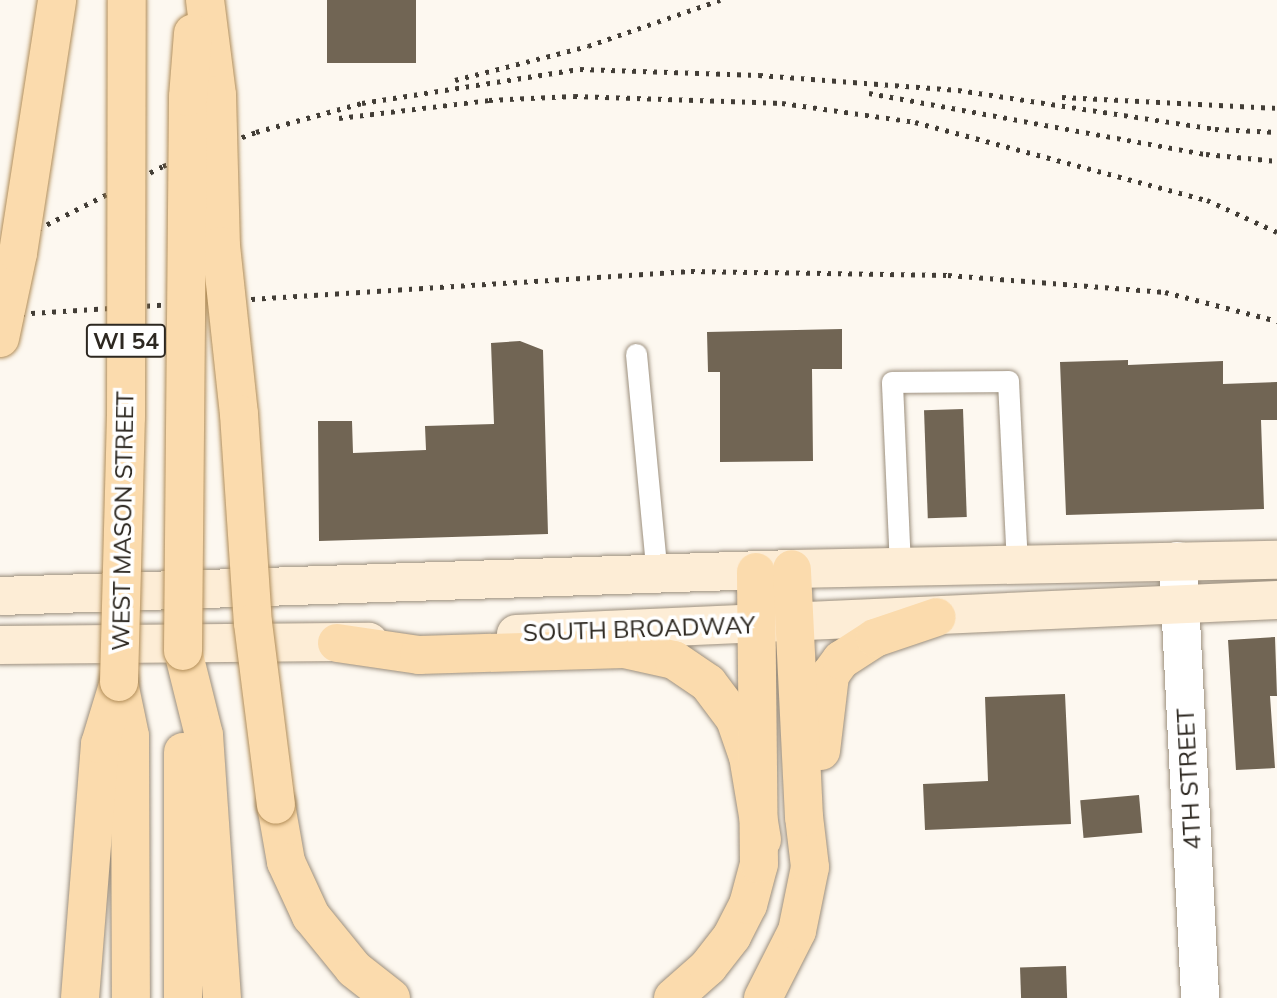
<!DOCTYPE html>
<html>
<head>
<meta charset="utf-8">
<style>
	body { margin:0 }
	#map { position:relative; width:1277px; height:998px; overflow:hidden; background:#fdf8f0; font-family:Mulish,sans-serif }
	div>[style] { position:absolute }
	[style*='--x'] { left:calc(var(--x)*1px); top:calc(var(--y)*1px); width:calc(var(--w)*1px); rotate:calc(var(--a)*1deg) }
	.building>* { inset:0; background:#716554; transform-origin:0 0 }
	.roads { filter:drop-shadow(0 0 2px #9c8f7d) drop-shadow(0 0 2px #9c8f7d) }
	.lane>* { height:21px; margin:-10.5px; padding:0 10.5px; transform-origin:10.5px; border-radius:10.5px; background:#fff }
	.street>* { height:38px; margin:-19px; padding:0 19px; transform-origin:19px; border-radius:19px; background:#fff }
	.secondary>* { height:38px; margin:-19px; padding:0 19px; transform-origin:19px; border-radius:19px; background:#fdedd6 }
	.primary>* { height:38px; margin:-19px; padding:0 19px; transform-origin:19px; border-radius:19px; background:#fbdbad }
	.rail>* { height:5px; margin-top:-2.5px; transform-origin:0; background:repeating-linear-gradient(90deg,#423d36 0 3.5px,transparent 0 10.5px) }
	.bridges { filter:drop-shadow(0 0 2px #b18d58) drop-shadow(0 0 2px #b18d58) }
	.primary-bridge>* { height:38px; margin:-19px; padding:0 19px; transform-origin:19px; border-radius:19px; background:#fbdbad }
	span { translate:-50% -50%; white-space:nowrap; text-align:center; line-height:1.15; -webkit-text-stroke:7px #fff; paint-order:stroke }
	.shield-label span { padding:2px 5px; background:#fff; border:2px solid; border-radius:5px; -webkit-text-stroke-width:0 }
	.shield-label { font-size:23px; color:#2d2821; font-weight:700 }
	.street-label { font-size:24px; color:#2d2821 }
</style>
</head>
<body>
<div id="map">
	<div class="building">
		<i style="left:327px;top:0;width:89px;height:63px"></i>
		<i style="clip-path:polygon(842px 329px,842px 369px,812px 369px,813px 461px,720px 462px,720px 372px,708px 372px,707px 332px)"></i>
		<i style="clip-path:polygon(520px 341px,543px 350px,548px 534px,319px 541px,318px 421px,352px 421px,353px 453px,426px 450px,425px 426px,494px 424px,491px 343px)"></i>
		<i style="clip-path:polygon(1128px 360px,1128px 365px,1223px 361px,1223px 384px,1277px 382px,1277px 420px,1261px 420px,1264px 509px,1066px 515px,1060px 362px)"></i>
		<i style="left:963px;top:409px;width:108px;height:39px;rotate:88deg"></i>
		<i style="clip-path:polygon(1275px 637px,1277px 696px,1270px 696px,1275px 768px,1236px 770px,1228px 640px)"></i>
		<i style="clip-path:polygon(1065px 694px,1071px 824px,925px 830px,923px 784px,988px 781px,985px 697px)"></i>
		<i style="left:1139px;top:795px;width:38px;height:59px;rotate:85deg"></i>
		<i style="left:1066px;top:966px;width:32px;height:46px;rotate:88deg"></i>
	</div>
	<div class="roads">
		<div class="lane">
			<i style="--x:636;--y:354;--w:222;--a:84.6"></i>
			<i style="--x:900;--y:567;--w:185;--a:-92.5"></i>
			<i style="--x:892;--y:382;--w:116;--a:-0.5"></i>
			<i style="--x:1008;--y:381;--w:183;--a:87.2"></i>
		</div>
		<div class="street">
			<i style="--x:1178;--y:561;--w:438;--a:87.1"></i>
		</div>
		<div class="secondary">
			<i style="--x:0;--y:596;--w:792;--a:-1.95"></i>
			<i style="--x:792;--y:569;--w:485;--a:-1.1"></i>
			<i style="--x:516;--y:634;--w:762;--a:-2.56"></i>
			<i style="--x:0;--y:645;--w:369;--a:-0.5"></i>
		</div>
		<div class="primary">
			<i style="--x:337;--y:643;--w:83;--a:8.3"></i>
			<i style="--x:419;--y:655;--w:205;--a:-1.7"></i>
			<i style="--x:624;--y:649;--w:51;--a:12.4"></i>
			<i style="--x:674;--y:660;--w:41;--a:34.1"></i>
			<i style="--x:708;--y:683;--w:45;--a:53.1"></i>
			<i style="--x:735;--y:719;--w:39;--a:71"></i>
			<i style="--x:748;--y:756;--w:85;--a:80.5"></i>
			<i style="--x:183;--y:651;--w:87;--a:76"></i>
			<i style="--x:204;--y:735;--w:264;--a:86.1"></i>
			<i style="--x:120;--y:688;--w:49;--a:78.2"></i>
			<i style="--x:130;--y:736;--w:262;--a:89.8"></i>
			<i style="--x:821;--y:751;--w:77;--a:-83.2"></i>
			<i style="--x:830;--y:675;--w:19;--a:-54"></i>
			<i style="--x:841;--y:660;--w:40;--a:-32.9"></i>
			<i style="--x:875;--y:638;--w:65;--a:-18.7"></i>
			<i style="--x:183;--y:752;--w:246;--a:90"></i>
			<i style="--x:276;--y:805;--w:58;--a:80"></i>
			<i style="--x:286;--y:862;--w:60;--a:65.2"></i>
			<i style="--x:311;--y:916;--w:68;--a:50.9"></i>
			<i style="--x:354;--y:969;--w:47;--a:38.1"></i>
			<i style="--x:80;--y:998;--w:255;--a:-85.5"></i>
			<i style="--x:100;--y:744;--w:65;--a:-73"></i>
			<i style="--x:673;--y:998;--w:47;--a:-41.5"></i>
			<i style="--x:708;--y:967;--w:39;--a:-52"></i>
			<i style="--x:732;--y:936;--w:35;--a:-63"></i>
			<i style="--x:748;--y:905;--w:42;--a:-75"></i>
			<i style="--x:759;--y:864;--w:292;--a:-90.6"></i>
			<i style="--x:763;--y:998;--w:75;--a:-63.1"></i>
			<i style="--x:797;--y:931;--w:65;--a:-78.5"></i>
			<i style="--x:810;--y:867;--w:50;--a:-96.8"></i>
			<i style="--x:804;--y:817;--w:248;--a:-92.8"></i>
		</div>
	</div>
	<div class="rail">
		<i style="--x:455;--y:80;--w:137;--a:-14.3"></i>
		<i style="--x:588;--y:46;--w:140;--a:-19.2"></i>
		<i style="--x:869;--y:93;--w:342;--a:10.3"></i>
		<i style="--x:1206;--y:154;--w:71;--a:5.6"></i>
		<i style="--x:1062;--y:97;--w:215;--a:2.9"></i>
		<i style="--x:339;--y:118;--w:151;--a:-6.8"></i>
		<i style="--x:489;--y:100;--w:85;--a:-2.7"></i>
		<i style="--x:574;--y:96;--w:208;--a:1.9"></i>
		<i style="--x:782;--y:103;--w:134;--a:8.1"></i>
		<i style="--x:915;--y:122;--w:302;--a:15"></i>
		<i style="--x:1207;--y:200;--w:77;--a:24.6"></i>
		<i style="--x:0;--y:248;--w:182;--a:-26.7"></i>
		<i style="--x:163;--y:166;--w:99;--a:-20.1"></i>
		<i style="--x:256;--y:132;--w:110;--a:-15.3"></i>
		<i style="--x:362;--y:103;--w:221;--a:-8.9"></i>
		<i style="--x:580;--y:69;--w:179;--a:1.9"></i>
		<i style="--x:759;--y:75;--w:200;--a:4.3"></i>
		<i style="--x:958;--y:90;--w:260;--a:8.6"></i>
		<i style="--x:1215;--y:129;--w:62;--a:2.8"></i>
		<i style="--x:0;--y:315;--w:692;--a:-3.64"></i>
		<i style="--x:691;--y:271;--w:257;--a:0.9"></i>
		<i style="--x:948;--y:275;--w:218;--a:4.5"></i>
		<i style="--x:1165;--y:292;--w:116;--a:14.5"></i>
	</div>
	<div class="bridges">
		<div class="primary-bridge">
			<i style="--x:205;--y:0;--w:96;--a:82.8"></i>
			<i style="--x:217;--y:95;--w:151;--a:88.5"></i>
			<i style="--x:221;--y:246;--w:169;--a:83.9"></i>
			<i style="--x:239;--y:414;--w:209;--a:86.2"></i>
			<i style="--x:253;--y:623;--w:183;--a:82.8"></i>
			<i style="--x:0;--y:338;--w:87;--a:-78"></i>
			<i style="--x:18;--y:253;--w:256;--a:-81.2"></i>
			<i style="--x:183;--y:651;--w:554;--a:-89.48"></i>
			<i style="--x:188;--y:97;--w:64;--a:-85.5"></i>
			<i style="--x:119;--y:682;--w:265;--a:-88.5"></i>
			<i style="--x:126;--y:417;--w:417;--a:-89.9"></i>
		</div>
	</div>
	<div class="shield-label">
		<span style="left:126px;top:341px">WI 54</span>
	</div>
	<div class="street-label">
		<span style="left:123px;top:521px;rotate:-89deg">WEST MASON STREET</span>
		<span style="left:639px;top:629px;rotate:-2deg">SOUTH BROADWAY</span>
		<span style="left:1189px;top:779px;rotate:-93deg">4TH STREET</span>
	</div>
</div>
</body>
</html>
